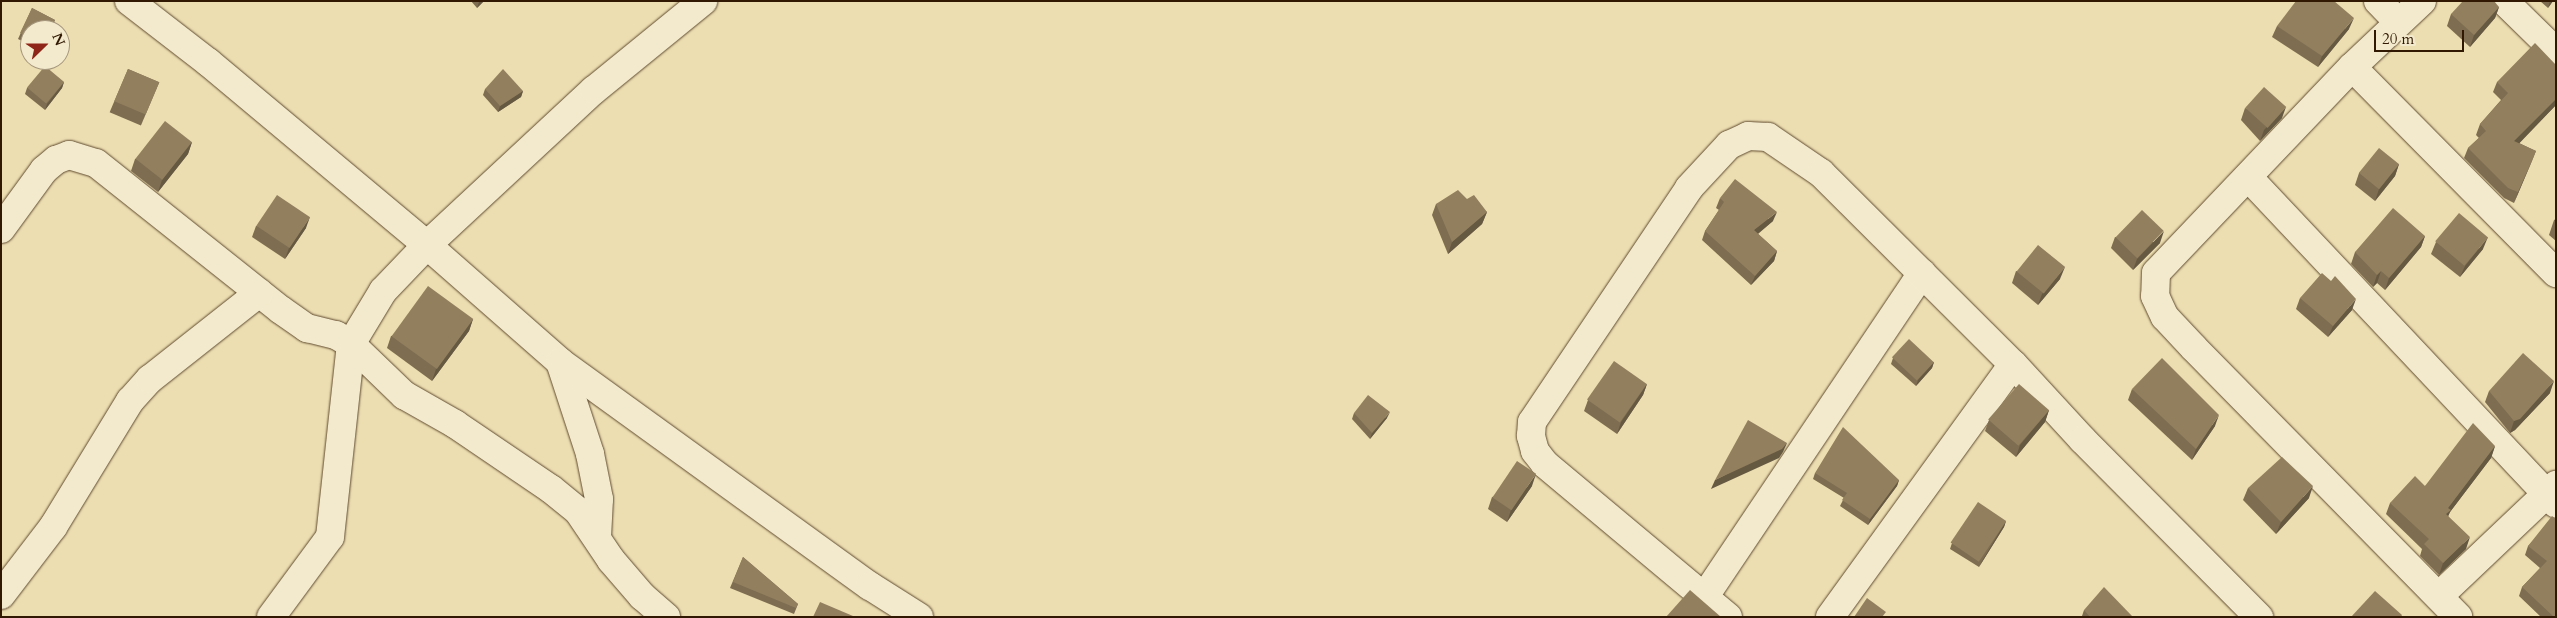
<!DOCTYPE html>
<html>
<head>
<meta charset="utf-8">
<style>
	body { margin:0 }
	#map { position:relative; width:2557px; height:618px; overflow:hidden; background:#eddeb2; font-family:Cardo,serif }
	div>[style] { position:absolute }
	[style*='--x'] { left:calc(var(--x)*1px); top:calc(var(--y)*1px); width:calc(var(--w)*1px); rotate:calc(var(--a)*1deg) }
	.roads { filter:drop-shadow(0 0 1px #5f4a2e) drop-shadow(0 0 1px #5f4a2e) }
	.street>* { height:28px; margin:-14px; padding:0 14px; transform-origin:14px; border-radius:14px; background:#f3eacd }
	.wall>* { inset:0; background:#7e6d51; transform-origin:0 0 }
	.shaded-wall>* { inset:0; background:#665942 }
	.building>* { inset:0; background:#927f5e; transform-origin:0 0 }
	span { translate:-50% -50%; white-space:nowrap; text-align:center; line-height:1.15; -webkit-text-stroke:4.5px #f3eacd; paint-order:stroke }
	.frame { position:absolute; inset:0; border:2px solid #301802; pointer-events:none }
	.north { position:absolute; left:20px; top:20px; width:50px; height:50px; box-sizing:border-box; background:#f3eacd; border:1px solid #a5967c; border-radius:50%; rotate:68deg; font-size:14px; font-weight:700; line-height:20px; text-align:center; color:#301802 }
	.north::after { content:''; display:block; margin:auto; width:18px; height:22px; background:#8f2418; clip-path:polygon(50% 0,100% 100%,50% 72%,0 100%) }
	.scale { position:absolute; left:2374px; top:30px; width:90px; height:22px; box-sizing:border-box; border:2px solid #301802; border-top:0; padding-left:6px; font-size:15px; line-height:18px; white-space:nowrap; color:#301802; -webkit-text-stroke:4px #f3eacd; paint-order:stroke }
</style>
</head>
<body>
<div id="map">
	<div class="roads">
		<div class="street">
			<i style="--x:129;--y:1;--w:100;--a:37.7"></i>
			<i style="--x:208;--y:62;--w:285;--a:39.9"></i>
			<i style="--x:427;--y:245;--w:228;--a:-42.9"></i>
			<i style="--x:594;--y:90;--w:141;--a:-39.2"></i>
			<i style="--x:2378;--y:1;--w:29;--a:46"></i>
			<i style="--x:2422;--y:1;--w:96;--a:136.7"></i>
			<i style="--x:2352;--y:67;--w:284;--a:133.6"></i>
			<i style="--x:2156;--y:273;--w:23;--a:92"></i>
			<i style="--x:2155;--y:296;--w:23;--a:65"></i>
			<i style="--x:2165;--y:317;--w:42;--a:46.9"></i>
			<i style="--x:2194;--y:348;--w:377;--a:45.5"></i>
			<i style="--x:2504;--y:1;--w:73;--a:44.4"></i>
			<i style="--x:2352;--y:67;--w:290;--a:45.3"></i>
			<i style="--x:2248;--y:177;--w:449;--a:46.7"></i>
			<i style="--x:1;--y:229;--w:73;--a:-53.9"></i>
			<i style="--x:44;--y:170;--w:16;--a:-40"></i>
			<i style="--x:56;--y:160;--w:14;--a:-21"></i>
			<i style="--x:69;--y:155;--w:28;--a:17"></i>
			<i style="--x:96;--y:163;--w:236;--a:38.5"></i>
			<i style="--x:281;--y:310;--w:32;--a:35"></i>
			<i style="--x:307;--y:328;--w:30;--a:14"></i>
			<i style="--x:336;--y:335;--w:17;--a:31"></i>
			<i style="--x:351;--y:344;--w:74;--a:43.9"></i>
			<i style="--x:404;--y:395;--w:59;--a:29.6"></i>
			<i style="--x:455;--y:424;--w:116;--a:34.1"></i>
			<i style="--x:551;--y:489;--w:35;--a:39"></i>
			<i style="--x:578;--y:511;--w:59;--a:56"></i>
			<i style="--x:611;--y:560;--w:48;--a:49.3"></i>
			<i style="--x:642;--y:596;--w:32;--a:41"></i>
			<i style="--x:560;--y:362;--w:97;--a:71.9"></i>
			<i style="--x:590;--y:454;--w:46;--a:78.7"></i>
			<i style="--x:599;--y:499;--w:37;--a:93"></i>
			<i style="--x:1;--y:595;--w:86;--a:-52.6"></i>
			<i style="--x:53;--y:527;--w:148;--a:-58.6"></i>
			<i style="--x:130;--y:401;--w:30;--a:-48"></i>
			<i style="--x:150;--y:379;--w:139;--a:-38.3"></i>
			<i style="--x:2440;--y:595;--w:160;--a:-43.5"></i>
			<i style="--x:1705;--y:596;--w:389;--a:-56.1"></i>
			<i style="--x:271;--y:617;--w:99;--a:-53.6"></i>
			<i style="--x:330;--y:537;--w:194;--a:-83.8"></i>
			<i style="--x:351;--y:344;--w:62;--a:-58.9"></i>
			<i style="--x:383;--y:291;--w:64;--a:-46.3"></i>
			<i style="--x:427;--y:245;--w:177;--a:41.3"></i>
			<i style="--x:560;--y:362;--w:382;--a:35.9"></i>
			<i style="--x:870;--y:586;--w:58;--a:32.3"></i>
			<i style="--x:1728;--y:617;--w:239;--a:-140.1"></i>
			<i style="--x:1545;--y:464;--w:16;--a:-128"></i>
			<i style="--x:1535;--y:451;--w:16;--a:-105"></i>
			<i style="--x:1531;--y:436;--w:14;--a:-86"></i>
			<i style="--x:1532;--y:422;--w:282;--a:-56.1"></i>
			<i style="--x:1689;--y:188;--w:59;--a:-47.1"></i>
			<i style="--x:1729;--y:145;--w:21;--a:-25"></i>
			<i style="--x:1748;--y:136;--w:20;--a:3"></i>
			<i style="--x:1768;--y:137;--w:64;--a:34.2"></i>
			<i style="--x:1821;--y:173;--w:271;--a:44.9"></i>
			<i style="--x:2013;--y:364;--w:103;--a:47.4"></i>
			<i style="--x:2083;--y:440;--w:250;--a:45.2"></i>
			<i style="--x:1830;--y:617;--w:312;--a:-54.1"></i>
		</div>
	</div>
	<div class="wall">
		<i style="clip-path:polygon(471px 1px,484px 1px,477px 8px)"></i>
		<i style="clip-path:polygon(2540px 1px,2553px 1px,2548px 8px)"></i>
		<i style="clip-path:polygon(2499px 7px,2495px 18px,2470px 47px,2447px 26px,2451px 14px)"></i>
		<i style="clip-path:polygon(32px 8px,55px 20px,51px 30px,30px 30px,30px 45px,18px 39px)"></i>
		<i style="clip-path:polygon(2277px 26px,2349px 29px,2318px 67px,2272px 37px)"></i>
		<i style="clip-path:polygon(2556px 65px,2556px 105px,2519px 143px,2536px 151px,2514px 203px,2504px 198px,2464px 158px,2468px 148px,2479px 138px,2476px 135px,2480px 124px,2501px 100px,2493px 92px,2497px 82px)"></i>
		<i style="left:128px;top:69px;width:34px;height:47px;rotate:23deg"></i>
		<i style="clip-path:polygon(64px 82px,62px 88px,45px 110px,25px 94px,27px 88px)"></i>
		<i style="clip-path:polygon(485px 89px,523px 91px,521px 97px,498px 112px,483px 95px)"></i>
		<i style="clip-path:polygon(2245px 108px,2282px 118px,2260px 141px,2241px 120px)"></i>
		<i style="clip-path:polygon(192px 142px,188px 154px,158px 192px,131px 171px,135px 159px)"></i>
		<i style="clip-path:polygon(2399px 164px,2395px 176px,2375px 201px,2355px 185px,2359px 173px)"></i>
		<i style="clip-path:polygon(1720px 198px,1773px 221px,1758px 234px,1777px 251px,1774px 261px,1751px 285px,1702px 240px,1705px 231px,1719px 210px,1716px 208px)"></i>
		<i style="clip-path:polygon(1467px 199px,1487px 212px,1482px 224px,1448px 254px,1432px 215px,1436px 204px)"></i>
		<i style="clip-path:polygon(2556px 219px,2556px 241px,2549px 235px,2554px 220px)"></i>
		<i style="clip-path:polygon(256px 226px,306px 228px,285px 259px,252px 237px)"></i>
		<i style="clip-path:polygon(2425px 236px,2421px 247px,2385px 290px,2377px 283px,2373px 287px,2351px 264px,2355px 252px)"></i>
		<i style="clip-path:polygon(2115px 237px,2160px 243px,2133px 270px,2111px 248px)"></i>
		<i style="clip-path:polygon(2436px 242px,2483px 249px,2460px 277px,2431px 254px)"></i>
		<i style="clip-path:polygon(2016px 271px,2060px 279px,2038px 305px,2012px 283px)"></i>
		<i style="clip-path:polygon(2300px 298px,2352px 310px,2328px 337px,2296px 309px)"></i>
		<i style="clip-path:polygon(473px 319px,469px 331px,432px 381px,387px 348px,391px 336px)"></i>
		<i style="clip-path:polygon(1893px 358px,1934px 362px,1932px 368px,1916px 386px,1891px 364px)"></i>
		<i style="clip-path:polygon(1647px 384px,1643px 395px,1617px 434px,1584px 411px,1588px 400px)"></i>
		<i style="clip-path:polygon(2132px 389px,2215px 426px,2192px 460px,2128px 400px)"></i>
		<i style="clip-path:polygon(2489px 391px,2550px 393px,2515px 430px,2510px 433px,2485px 402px)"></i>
		<i style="clip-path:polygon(2049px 410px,2045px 422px,2016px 457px,1985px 431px,1989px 420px)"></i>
		<i style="clip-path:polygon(1354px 413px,1387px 418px,1370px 439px,1352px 419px)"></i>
		<i style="clip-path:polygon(2495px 446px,2491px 458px,2450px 512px,2448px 516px,2466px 549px,2439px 575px,2420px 556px,2422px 549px,2386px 514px,2390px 503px,2425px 486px)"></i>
		<i style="clip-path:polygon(1815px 473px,1899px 480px,1897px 486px,1868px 525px,1840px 506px,1844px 498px,1813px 479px)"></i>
		<i style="clip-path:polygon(1532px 486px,1507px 522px,1488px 509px,1492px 497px)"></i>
		<i style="clip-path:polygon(2248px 488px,2309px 498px,2276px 534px,2243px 500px)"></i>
		<i style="clip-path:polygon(2556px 519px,2556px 617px,2541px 617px,2519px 596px,2522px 587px,2540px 568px,2525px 555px,2528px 546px)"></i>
		<i style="clip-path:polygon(2006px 521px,2004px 527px,1979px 567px,1950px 549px,1952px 543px)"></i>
		<i style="clip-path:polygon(743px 557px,798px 604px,794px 614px,730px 588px)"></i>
		<i style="clip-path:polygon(2084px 610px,2133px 617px,2082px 617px,2082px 616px)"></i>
	</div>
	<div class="shaded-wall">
		<i style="clip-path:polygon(480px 1px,484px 1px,477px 8px,479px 2px)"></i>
		<i style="clip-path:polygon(2550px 1px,2553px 1px,2548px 8px)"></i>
		<i style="clip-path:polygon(2499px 7px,2495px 18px,2470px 47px,2474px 35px)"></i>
		<i style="clip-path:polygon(2354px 18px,2349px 29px,2318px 67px,2322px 56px)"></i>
		<i style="clip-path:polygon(64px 82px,62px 88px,45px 110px,47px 104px)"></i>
		<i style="clip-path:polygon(523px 91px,521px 97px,498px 112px,500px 106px)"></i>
		<i style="clip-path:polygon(2556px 99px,2556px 105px,2511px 152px,2514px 141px)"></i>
		<i style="clip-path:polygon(2286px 107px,2282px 118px,2260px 141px,2264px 130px)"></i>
		<i style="clip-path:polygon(192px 142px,188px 154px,158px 192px,162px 180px)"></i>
		<i style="clip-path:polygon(2536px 151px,2532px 161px,2514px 203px,2518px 192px)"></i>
		<i style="clip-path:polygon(2399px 164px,2395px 176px,2375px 201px,2379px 189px)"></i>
		<i style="clip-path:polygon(1487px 212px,1482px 224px,1448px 254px,1452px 242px)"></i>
		<i style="clip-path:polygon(1777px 212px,1773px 221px,1750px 240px,1754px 230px)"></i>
		<i style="clip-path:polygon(310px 217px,306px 228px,285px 259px,289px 248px)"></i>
		<i style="clip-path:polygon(2164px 231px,2160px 243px,2133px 270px,2137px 259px)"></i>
		<i style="clip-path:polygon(2425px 236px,2421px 247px,2385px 290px,2389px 278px)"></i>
		<i style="clip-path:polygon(2488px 237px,2483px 249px,2460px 277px,2465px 266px)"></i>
		<i style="clip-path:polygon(1777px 251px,1774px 261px,1751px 285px,1755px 276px)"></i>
		<i style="clip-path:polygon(2065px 267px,2060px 279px,2038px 305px,2042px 294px)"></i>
		<i style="clip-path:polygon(2381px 271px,2377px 283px,2373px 287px,2377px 275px)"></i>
		<i style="clip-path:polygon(2356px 299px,2352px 310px,2328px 337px,2333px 326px)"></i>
		<i style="clip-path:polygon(473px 319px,469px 331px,432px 381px,436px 369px)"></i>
		<i style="clip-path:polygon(1934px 362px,1932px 368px,1916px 386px,1918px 380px)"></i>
		<i style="clip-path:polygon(2554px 381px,2550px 393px,2515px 430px,2510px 433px,2514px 421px)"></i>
		<i style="clip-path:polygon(1647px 384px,1643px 395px,1617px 434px,1621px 422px)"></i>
		<i style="clip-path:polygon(2049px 410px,2045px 422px,2016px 457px,2020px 445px)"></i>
		<i style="clip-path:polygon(1390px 412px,1387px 418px,1370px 439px,1372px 433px)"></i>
		<i style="clip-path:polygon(2219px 415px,2215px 426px,2192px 460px,2196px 449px)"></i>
		<i style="clip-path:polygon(1787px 443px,1783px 452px,1779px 458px,1711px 489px,1715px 480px)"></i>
		<i style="clip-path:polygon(2495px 446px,2491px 458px,2450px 512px,2446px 521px,2442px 526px,2448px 508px)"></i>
		<i style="clip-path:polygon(1536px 474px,1532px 486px,1507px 522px,1511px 510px)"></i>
		<i style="clip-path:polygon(1899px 480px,1897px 486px,1868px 525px,1870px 519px)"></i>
		<i style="clip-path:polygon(2313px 486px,2309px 498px,2276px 534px,2281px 522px)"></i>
		<i style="clip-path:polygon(2006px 521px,2004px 527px,1979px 567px,1982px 561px)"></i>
		<i style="clip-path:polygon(2470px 537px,2466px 549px,2439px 575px,2443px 563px)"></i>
	</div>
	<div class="building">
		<i style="clip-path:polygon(2296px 1px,2334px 1px,2354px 18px,2322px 56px,2277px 26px)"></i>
		<i style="clip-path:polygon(2463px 1px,2494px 1px,2499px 7px,2474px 35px,2451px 14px)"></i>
		<i style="clip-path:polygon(32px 8px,55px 20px,50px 30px,30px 30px,30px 38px,20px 33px)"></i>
		<i style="clip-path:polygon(2535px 43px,2556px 65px,2556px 99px,2514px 141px,2536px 151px,2518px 192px,2508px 188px,2468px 148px,2486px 131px,2480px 124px,2508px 93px,2497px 82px)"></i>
		<i style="left:45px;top:66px;width:25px;height:28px;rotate:40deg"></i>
		<i style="left:128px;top:69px;width:34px;height:35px;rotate:23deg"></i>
		<i style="clip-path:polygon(503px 69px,523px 91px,500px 106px,485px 89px)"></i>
		<i style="left:2264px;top:87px;width:30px;height:28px;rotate:42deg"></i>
		<i style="left:165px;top:121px;width:34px;height:48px;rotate:38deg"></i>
		<i style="left:2379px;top:148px;width:26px;height:32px;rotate:39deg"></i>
		<i style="clip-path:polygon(1735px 179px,1777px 212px,1754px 230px,1777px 251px,1755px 276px,1705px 231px,1724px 202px,1720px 198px)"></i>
		<i style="clip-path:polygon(1458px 190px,1467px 199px,1474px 195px,1487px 212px,1452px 242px,1436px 204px)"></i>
		<i style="left:277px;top:195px;width:40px;height:37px;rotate:34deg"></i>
		<i style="clip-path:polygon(2393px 208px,2425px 236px,2389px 278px,2381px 271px,2377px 275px,2355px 252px)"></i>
		<i style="left:2142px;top:210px;width:30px;height:38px;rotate:44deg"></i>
		<i style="left:2459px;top:213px;width:38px;height:37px;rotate:40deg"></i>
		<i style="left:2038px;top:245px;width:35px;height:34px;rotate:39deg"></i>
		<i style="clip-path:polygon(2322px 273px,2331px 281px,2335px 276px,2356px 299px,2333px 326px,2300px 298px)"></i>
		<i style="left:428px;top:286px;width:56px;height:62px;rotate:36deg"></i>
		<i style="left:1909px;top:339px;width:34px;height:25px;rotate:43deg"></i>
		<i style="clip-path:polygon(2523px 353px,2554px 381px,2520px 419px,2514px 421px,2489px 391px)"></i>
		<i style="clip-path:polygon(2162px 358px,2219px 415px,2196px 449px,2132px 389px)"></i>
		<i style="left:1614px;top:361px;width:40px;height:47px;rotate:35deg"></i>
		<i style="left:2019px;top:384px;width:40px;height:47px;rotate:41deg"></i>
		<i style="clip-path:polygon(1368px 395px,1390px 412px,1372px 433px,1354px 413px)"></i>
		<i style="clip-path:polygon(1748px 420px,1787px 443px,1782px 449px,1715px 480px)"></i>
		<i style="clip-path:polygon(2473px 423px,2495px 446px,2448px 508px,2451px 510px,2446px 514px,2470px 537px,2443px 563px,2424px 544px,2429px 539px,2390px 503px,2415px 476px,2425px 486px)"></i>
		<i style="clip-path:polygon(1843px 427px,1899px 480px,1870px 519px,1842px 500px,1847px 493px,1815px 473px)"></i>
		<i style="clip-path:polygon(2282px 457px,2313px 486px,2281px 522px,2248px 488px)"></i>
		<i style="left:1517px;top:461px;width:23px;height:44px;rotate:34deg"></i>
		<i style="left:1978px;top:502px;width:34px;height:49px;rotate:34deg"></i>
		<i style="clip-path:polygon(2552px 516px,2556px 519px,2556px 617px,2554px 617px,2522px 587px,2547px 561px,2528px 546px)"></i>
		<i style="clip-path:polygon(743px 557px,798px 604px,796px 608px,733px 582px)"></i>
		<i style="clip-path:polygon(2104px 587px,2133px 617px,2090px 617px,2084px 610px)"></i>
		<i style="clip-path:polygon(1690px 590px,1721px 617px,1666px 617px)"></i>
		<i style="clip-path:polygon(2375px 591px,2402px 615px,2401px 617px,2351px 617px)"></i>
		<i style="clip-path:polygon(1867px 598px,1886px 612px,1882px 617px,1854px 617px)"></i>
		<i style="clip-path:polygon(820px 602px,853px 616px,852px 617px,813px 617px)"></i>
	</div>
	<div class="frame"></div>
	<div class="north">N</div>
	<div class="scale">20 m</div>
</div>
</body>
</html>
